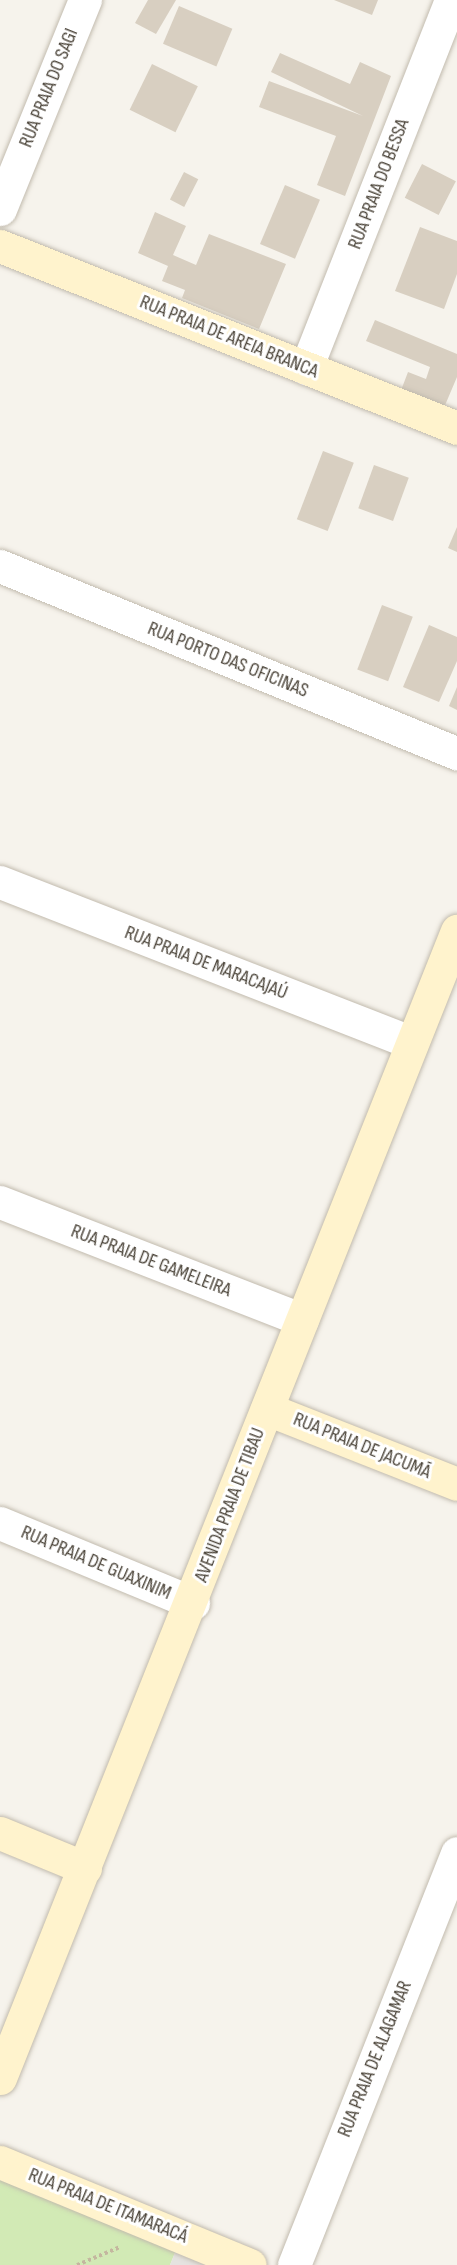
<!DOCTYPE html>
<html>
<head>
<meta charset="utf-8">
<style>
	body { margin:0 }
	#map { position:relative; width:457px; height:2265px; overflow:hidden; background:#f6f3ec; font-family:"Sofia Sans Condensed",sans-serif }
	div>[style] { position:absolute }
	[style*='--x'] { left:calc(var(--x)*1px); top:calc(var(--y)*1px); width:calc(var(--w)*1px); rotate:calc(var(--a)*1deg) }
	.green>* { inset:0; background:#d2eab5 }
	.parking>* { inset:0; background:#e5e3e0 }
	.building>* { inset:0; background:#d8cfc1; transform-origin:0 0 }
	.path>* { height:4px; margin-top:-2px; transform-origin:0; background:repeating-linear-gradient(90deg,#c4b79f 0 3px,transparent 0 6px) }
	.roads { filter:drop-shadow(0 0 2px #c2bbae) drop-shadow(0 0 2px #c2bbae) }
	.street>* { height:33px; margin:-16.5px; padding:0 16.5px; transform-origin:16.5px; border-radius:16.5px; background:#fff }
	.secondary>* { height:33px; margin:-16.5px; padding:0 16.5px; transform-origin:16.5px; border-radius:16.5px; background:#fff3cd }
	span { translate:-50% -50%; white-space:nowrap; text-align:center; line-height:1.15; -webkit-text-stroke:6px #fff; paint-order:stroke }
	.street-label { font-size:20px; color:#4b4439 }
</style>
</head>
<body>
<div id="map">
	<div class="green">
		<i style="clip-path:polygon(0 2178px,176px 2250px,170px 2265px,0 2265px)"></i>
	</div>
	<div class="parking">
		<i style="clip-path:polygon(176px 2250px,215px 2265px,170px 2265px)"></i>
	</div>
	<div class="building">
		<i style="clip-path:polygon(148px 0,176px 0,156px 34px,135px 23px)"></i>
		<i style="clip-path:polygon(334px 0,378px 0,372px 15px)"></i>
		<i style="left:179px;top:6px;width:58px;height:41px;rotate:23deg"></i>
		<i style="clip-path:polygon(280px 53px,350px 84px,360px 62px,391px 76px,345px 196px,317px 185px,336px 136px,259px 107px,269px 81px,363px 116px,271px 72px)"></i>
		<i style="left:152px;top:64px;width:51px;height:51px;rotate:26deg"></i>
		<i style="left:422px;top:164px;width:38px;height:38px;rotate:27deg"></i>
		<i style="left:184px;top:172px;width:16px;height:31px;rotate:27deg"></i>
		<i style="left:285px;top:185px;width:38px;height:64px;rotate:23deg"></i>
		<i style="clip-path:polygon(155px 212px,186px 226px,173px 255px,196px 265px,209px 234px,286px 264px,259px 329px,182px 298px,185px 290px,162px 281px,168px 266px,138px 253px)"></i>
		<i style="clip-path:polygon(420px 227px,457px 241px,457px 274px,444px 309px,395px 291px)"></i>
		<i style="clip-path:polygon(375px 320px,457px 354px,457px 377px,443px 410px,400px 393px,408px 372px,426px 379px,430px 367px,366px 341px)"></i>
		<i style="left:323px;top:451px;width:33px;height:73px;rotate:21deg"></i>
		<i style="left:374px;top:465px;width:37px;height:46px;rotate:20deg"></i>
		<i style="clip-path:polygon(457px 527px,457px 552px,448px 548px)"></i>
		<i style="left:382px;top:605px;width:33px;height:69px;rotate:21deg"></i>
		<i style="clip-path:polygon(429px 625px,457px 637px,457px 661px,439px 702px,403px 687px)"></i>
		<i style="clip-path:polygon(457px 687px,457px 710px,449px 706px)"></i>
	</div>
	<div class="path">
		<i style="--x:77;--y:2265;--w:47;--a:-22.7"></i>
	</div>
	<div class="roads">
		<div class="street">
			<i style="--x:0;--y:209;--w:226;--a:-67.9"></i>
			<i style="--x:306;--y:368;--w:396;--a:-68.5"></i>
			<i style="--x:0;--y:566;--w:494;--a:22.3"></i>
			<i style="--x:0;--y:882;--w:442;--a:21.3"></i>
			<i style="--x:0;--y:1202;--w:324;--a:21.3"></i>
			<i style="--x:0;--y:1523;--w:209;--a:22.5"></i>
			<i style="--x:294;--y:2265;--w:443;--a:-68.4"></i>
		</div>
		<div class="secondary">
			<i style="--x:0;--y:246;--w:492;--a:21.7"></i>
			<i style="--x:267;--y:1409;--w:204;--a:21.5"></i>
			<i style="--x:0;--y:1833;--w:92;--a:22.4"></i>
			<i style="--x:0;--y:2078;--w:1235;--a:-68.28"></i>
			<i style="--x:0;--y:2162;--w:270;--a:22.4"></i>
		</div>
	</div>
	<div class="street-label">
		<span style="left:49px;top:88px;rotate:-68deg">RUA PRAIA DO SAGI</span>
		<span style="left:379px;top:184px;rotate:-69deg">RUA PRAIA DO BESSA</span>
		<span style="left:229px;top:337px;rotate:22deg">RUA PRAIA DE AREIA BRANCA</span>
		<span style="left:228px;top:660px;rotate:22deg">RUA PORTO DAS OFICINAS</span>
		<span style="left:206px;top:963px;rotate:21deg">RUA PRAIA DE MARACAJAÚ</span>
		<span style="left:151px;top:1261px;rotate:21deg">RUA PRAIA DE GAMELEIRA</span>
		<span style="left:362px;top:1446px;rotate:22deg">RUA PRAIA DE JACUMÃ</span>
		<span style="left:230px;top:1505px;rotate:-69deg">AVENIDA PRAIA DE TIBAU</span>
		<span style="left:96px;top:1563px;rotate:23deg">RUA PRAIA DE GUAXINIM</span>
		<span style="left:375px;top:2059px;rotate:-68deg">RUA PRAIA DE ALAGAMAR</span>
		<span style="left:108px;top:2206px;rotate:22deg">RUA PRAIA DE ITAMARACÁ</span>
	</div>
</div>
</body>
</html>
